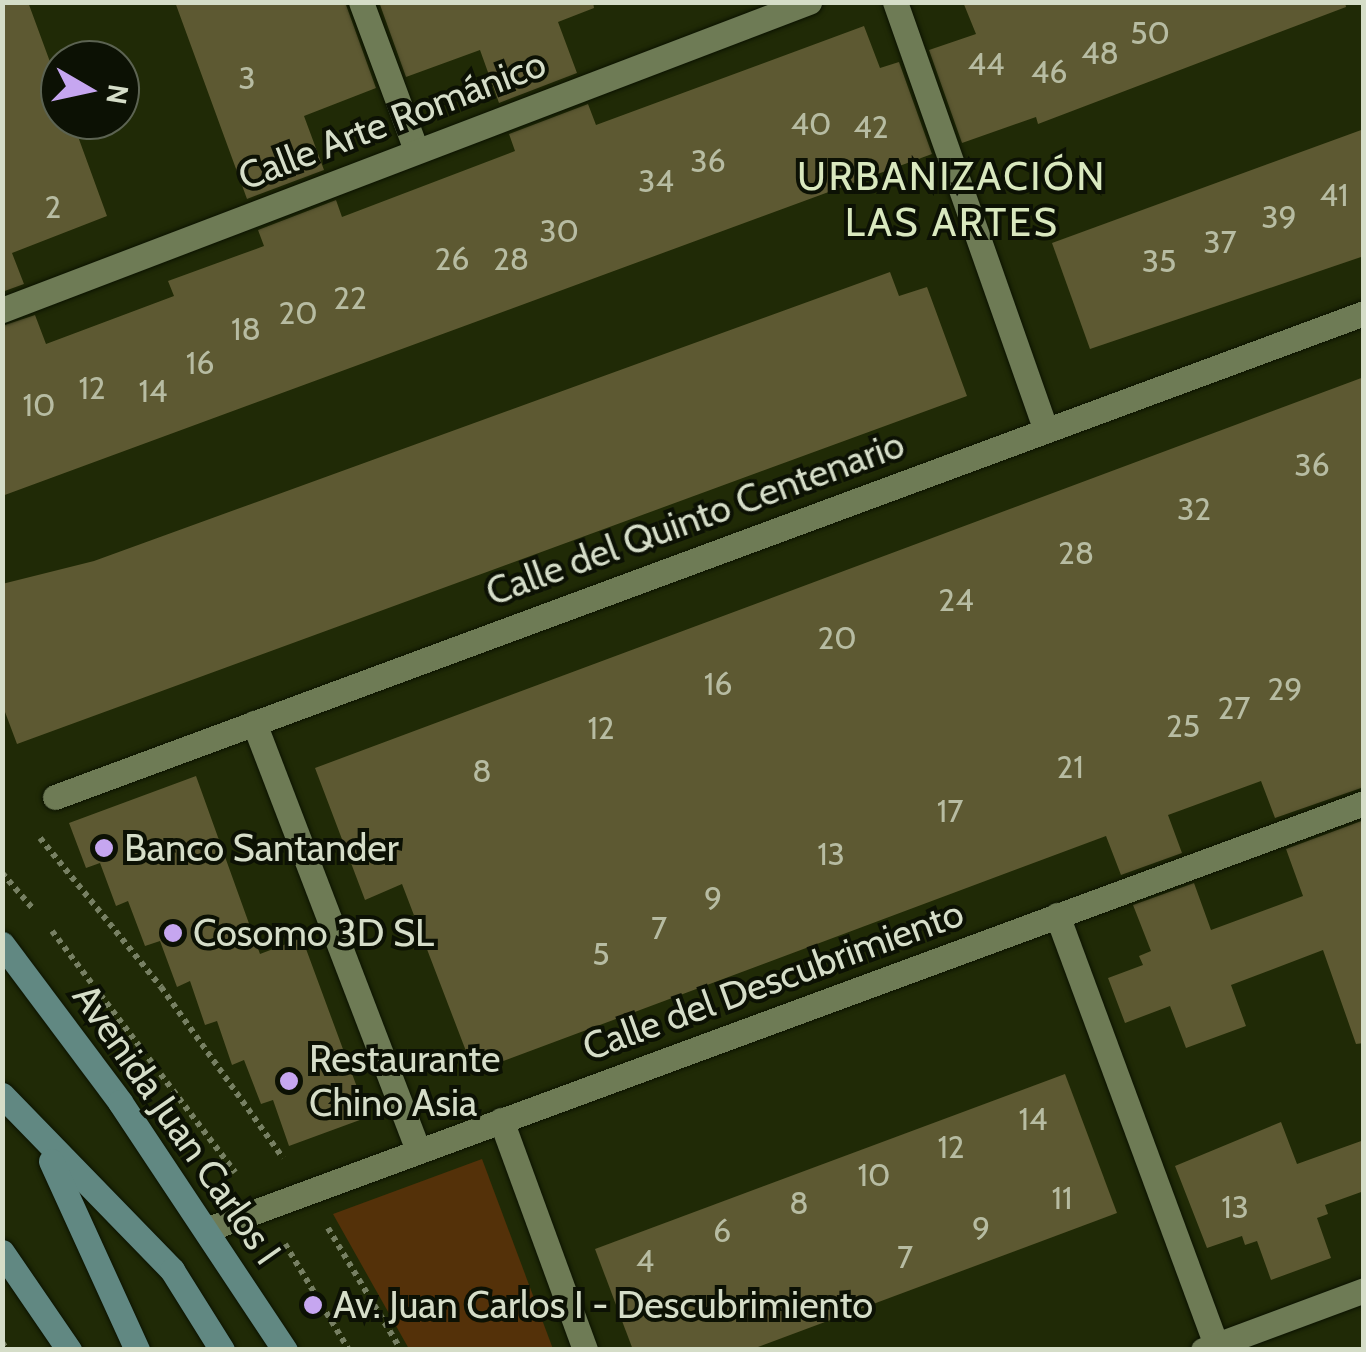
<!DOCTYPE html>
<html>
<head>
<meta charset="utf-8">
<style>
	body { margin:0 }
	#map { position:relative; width:1366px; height:1352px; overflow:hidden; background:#202a06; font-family:Cabin,sans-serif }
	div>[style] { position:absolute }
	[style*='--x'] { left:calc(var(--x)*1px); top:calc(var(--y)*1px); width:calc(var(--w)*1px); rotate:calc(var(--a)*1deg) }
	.green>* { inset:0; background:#543109 }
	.building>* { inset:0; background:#5d5932 }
	.path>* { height:6px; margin-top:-3px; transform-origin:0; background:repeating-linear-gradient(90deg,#778063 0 5px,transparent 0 10px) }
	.roads { filter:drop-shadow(0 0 2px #0b1200) drop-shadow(0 0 2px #0b1200) }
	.lane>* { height:25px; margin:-12.5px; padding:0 12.5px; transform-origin:12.5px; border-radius:12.5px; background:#6e7b55 }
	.street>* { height:25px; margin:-12.5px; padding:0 12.5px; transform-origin:12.5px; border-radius:12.5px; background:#6e7b55 }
	.secondary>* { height:25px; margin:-12.5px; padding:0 12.5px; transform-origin:12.5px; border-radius:12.5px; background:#618882 }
	.dots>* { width:28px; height:28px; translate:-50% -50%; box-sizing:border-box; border:5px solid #0c1104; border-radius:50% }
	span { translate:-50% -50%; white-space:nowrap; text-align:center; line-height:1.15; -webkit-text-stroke:8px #0c1104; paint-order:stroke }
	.number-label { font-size:32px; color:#b7bca2 }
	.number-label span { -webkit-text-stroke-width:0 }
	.street-label { font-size:38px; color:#d5ddc8 }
	.poi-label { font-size:38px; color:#d5ddc8 }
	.left { translate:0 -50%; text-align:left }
	.neighbourhood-label { font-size:40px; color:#d9e8be; letter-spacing:2.5px }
	.frame { position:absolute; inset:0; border:5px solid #d5ddc8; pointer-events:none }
	.north { position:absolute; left:40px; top:40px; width:100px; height:100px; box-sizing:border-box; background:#0c1104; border:2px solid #5c6352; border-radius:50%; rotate:99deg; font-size:28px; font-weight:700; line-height:40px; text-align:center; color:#d5ddc8 }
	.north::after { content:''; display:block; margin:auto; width:35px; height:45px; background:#c6a6f0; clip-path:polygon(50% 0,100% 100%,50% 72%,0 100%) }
</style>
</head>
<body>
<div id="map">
	<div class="green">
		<i style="clip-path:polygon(482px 1159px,553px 1349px,409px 1349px,333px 1214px)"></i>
	</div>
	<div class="building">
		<i style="clip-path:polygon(2px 2px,28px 2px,60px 89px,60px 120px,72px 120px,107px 216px,12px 253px,24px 284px,2px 292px)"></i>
		<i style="clip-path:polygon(175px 2px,345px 2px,376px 88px,304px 116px,324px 170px,247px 199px)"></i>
		<i style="clip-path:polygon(379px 2px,593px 2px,594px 8px,558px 22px,577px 73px,499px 103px,480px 50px,406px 77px)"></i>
		<i style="clip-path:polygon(963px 2px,1345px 2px,1346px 7px,1038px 124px,1036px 117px,962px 143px,929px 50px,976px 34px)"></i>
		<i style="clip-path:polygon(864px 26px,880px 68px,899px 62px,932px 154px,2px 496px,2px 326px,35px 315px,46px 344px,174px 296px,168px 281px,264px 246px,258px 230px,336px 200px,342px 217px,515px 151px,509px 134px,588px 104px,596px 125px)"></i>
		<i style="clip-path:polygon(1364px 129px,1364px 256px,1090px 349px,1052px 243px)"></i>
		<i style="clip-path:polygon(890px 272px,899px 296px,927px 287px,967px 396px,17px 744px,2px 704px,2px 584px,94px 561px)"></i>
		<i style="clip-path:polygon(1364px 377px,1364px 787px,1275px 818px,1261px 781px,1168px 815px,1182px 853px,1121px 875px,1106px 836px,474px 1072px,402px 884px,365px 900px,315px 768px)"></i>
		<i style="clip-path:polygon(196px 776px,260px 954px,302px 938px,368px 1117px,289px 1146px,273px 1100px,261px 1104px,244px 1060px,232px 1065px,217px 1021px,205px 1025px,190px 981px,177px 987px,160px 941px,145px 946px,128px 901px,116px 906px,100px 863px,86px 868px,69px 823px)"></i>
		<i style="clip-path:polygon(1364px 820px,1364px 1043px,1356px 1044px,1323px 950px,1231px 985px,1246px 1026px,1186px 1048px,1170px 1006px,1125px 1023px,1108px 978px,1143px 965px,1139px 956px,1151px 951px,1133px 905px,1194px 883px,1211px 930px,1303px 896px,1286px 849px)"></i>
		<i style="clip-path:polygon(1065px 1074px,1117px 1213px,750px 1350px,633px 1350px,595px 1249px)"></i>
		<i style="clip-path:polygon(1281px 1122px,1297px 1164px,1364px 1140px,1364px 1191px,1325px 1205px,1328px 1214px,1317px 1218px,1331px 1258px,1271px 1280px,1257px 1241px,1245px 1245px,1242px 1236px,1207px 1248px,1175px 1166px)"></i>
	</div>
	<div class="path">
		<i style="--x:40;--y:838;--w:192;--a:50.9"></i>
		<i style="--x:161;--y:987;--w:210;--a:54.5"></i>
		<i style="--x:2;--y:873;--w:49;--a:49.1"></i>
		<i style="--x:52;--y:931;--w:303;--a:52.8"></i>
		<i style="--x:328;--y:1228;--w:142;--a:59.1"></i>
		<i style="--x:285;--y:1244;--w:124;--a:58.9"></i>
		<i style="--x:2;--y:1342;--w:9;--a:58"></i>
	</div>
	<div class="roads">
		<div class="lane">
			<i style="--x:254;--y:723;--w:457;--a:69"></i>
			<i style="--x:1057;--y:915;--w:458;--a:69.7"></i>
			<i style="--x:501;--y:1120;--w:245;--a:69.9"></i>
		</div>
		<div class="street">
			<i style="--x:361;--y:2;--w:158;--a:69.6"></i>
			<i style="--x:895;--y:2;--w:451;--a:70.6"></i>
			<i style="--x:2;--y:310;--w:864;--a:-20.89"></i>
			<i style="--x:55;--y:797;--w:1396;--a:-20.29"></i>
			<i style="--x:208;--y:1229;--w:1232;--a:-20.23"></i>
			<i style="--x:1203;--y:1350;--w:172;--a:-20.4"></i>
		</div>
		<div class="secondary">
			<i style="--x:2;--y:944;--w:197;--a:53.2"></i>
			<i style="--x:120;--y:1102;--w:298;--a:56.4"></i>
			<i style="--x:2;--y:1095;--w:244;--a:45.8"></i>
			<i style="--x:172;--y:1270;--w:94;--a:58"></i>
			<i style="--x:51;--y:1161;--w:208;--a:65.5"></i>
			<i style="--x:2;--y:1252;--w:119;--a:55.6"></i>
		</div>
	</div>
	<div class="dots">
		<i style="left:104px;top:848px;background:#c6a6f0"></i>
		<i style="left:173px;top:933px;background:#c6a6f0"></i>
		<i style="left:289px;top:1081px;background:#c6a6f0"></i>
		<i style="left:313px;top:1305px;background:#c6a6f0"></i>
	</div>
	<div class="number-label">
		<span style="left:1150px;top:33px">50</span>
		<span style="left:1100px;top:53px">48</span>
		<span style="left:986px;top:64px">44</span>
		<span style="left:1049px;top:72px">46</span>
		<span style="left:247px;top:78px">3</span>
		<span style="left:811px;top:124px">40</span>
		<span style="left:871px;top:127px">42</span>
		<span style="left:708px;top:161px">36</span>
		<span style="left:656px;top:181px">34</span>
		<span style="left:1334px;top:195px">41</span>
		<span style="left:53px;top:207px">2</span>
		<span style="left:1279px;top:217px">39</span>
		<span style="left:559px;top:231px">30</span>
		<span style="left:1220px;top:242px">37</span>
		<span style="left:452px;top:259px">26</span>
		<span style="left:511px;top:259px">28</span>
		<span style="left:1159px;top:261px">35</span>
		<span style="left:350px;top:298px">22</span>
		<span style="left:298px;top:313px">20</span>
		<span style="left:246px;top:329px">18</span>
		<span style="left:200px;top:363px">16</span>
		<span style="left:92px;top:388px">12</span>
		<span style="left:153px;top:391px">14</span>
		<span style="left:39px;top:405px">10</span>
		<span style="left:1312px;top:465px">36</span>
		<span style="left:1194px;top:509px">32</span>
		<span style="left:1076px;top:553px">28</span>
		<span style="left:956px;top:600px">24</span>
		<span style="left:837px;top:638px">20</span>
		<span style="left:718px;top:684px">16</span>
		<span style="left:1285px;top:689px">29</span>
		<span style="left:1234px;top:708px">27</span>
		<span style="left:1183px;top:726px">25</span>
		<span style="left:601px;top:728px">12</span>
		<span style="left:1070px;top:767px">21</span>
		<span style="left:482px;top:771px">8</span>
		<span style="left:950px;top:811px">17</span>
		<span style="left:831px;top:854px">13</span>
		<span style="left:713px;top:898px">9</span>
		<span style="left:659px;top:928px">7</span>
		<span style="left:601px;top:954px">5</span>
		<span style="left:1033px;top:1119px">14</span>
		<span style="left:951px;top:1147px">12</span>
		<span style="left:874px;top:1175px">10</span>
		<span style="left:1062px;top:1198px">11</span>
		<span style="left:799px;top:1203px">8</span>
		<span style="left:1235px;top:1207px">13</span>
		<span style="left:981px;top:1228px">9</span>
		<span style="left:722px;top:1231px">6</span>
		<span style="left:905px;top:1257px">7</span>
		<span style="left:645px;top:1261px">4</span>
	</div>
	<div class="street-label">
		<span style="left:392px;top:120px;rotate:-21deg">Calle Arte Románico</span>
		<span style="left:695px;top:518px;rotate:-20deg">Calle del Quinto Centenario</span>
		<span style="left:773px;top:980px;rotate:-20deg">Calle del Descubrimiento</span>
		<span style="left:177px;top:1124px;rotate:55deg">Avenida Juan Carlos I</span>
	</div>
	<div class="poi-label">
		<span class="left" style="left:124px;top:848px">Banco Santander</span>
		<span class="left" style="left:193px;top:933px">Cosomo 3D SL</span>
		<span class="left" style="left:309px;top:1081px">Restaurante<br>Chino Asia</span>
		<span class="left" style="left:333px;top:1305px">Av. Juan Carlos I - Descubrimiento</span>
	</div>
	<div class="neighbourhood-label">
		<span style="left:952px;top:199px">URBANIZACIÓN<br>LAS ARTES</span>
	</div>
	<div class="frame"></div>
	<div class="north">N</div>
</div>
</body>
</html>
